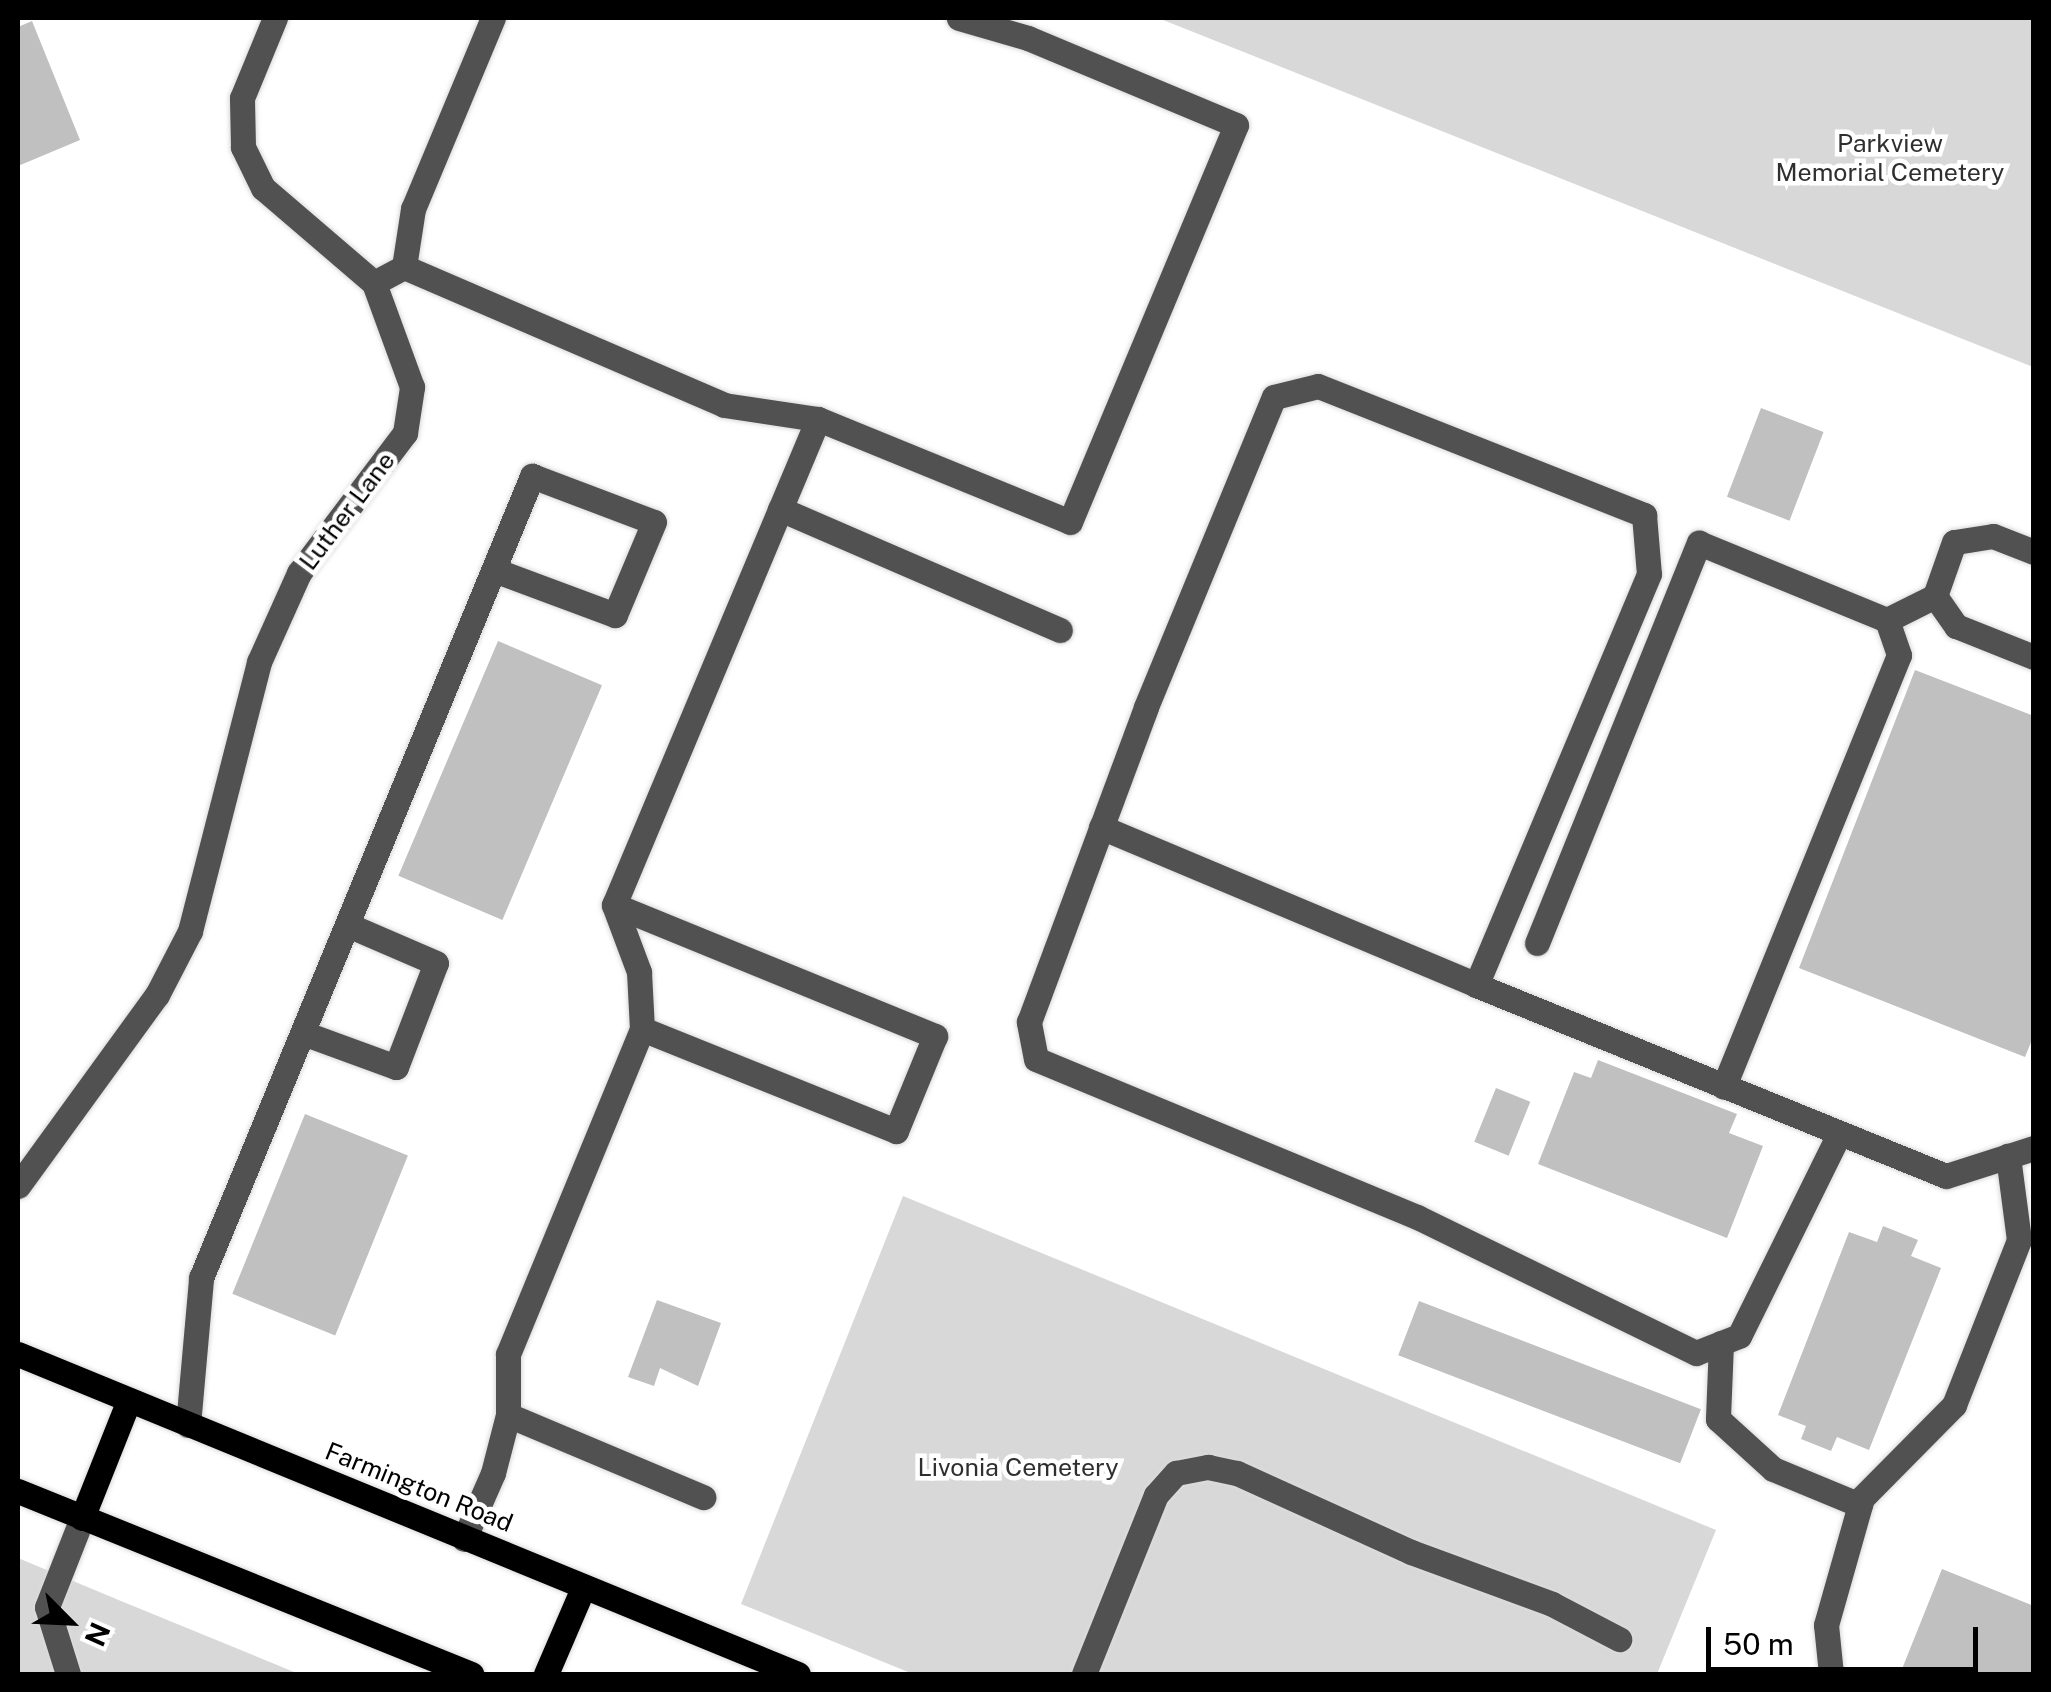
<!DOCTYPE html>
<html>
<head>
<meta charset="utf-8">
<style>
	body { margin:0 }
	#map { position:relative; width:2051px; height:1692px; overflow:hidden; background:#fff; font-family:"Public Sans",sans-serif }
	div>[style] { position:absolute }
	[style*='--x'] { left:calc(var(--x)*1px); top:calc(var(--y)*1px); width:calc(var(--w)*1px); rotate:calc(var(--a)*1deg) }
	.green>* { inset:0; background:#d8d8d8 }
	.building>* { inset:0; background:#c0c0c0; transform-origin:0 0 }
	.roads { filter:drop-shadow(0 0 2px #dbdbdb) drop-shadow(0 0 2px #dbdbdb) }
	.minor>* { height:25px; margin:-12.5px; padding:0 12.5px; transform-origin:12.5px; border-radius:12.5px; background:#515151 }
	.major>* { height:25px; margin:-12.5px; padding:0 12.5px; transform-origin:12.5px; border-radius:12.5px; background:#000 }
	span { translate:-50% -50%; white-space:nowrap; text-align:center; line-height:1.15; -webkit-text-stroke:9px #fff; paint-order:stroke }
	.park-label { font-size:25px; color:#2f2f2f }
	.street-label { font-size:25px; color:#000 }
	.frame { position:absolute; inset:0; border:20px solid #000; pointer-events:none }
	.north { position:absolute; left:20px; top:1572px; width:100px; height:100px; -webkit-text-stroke:8px #fff; paint-order:stroke; rotate:114deg; font-size:28px; font-weight:700; line-height:40px; text-align:center; color:#000 }
	.north::after { content:''; display:block; margin:auto; width:35px; height:45px; background:#000; clip-path:polygon(50% 0,100% 100%,50% 72%,0 100%) }
	.scale { position:absolute; left:1706px; top:1627px; width:272px; height:45px; box-sizing:border-box; border:5px solid #000; border-top:0; padding-left:12px; font-size:30px; line-height:35px; white-space:nowrap; color:#000; -webkit-text-stroke:8px #fff; paint-order:stroke }
</style>
</head>
<body>
<div id="map">
	<div class="green">
		<i style="clip-path:polygon(1158px 18px,2033px 18px,2033px 367px,1349px 94px)"></i>
		<i style="clip-path:polygon(903px 1196px,1716px 1530px,1657px 1674px,913px 1674px,741px 1604px)"></i>
		<i style="clip-path:polygon(18px 1558px,121px 1601px,299px 1674px,18px 1674px)"></i>
	</div>
	<div class="building">
		<i style="clip-path:polygon(32px 21px,80px 140px,18px 166px,18px 27px)"></i>
		<i style="left:1761px;top:408px;width:67px;height:95px;rotate:21deg"></i>
		<i style="left:498px;top:641px;width:113px;height:255px;rotate:23deg"></i>
		<i style="clip-path:polygon(1915px 670px,2034px 716px,2034px 1035px,2025px 1057px,1799px 968px)"></i>
		<i style="clip-path:polygon(1598px 1060px,1737px 1114px,1729px 1133px,1763px 1146px,1727px 1238px,1538px 1164px,1574px 1072px,1591px 1078px)"></i>
		<i style="left:1496px;top:1088px;width:37px;height:58px;rotate:22deg"></i>
		<i style="left:305px;top:1114px;width:111px;height:194px;rotate:22deg"></i>
		<i style="clip-path:polygon(1883px 1226px,1918px 1240px,1911px 1256px,1941px 1268px,1869px 1450px,1837px 1437px,1831px 1451px,1801px 1439px,1806px 1426px,1778px 1415px,1849px 1232px,1877px 1242px)"></i>
		<i style="clip-path:polygon(657px 1300px,721px 1323px,698px 1386px,660px 1368px,654px 1386px,628px 1377px)"></i>
		<i style="left:1419px;top:1301px;width:302px;height:58px;rotate:21deg"></i>
		<i style="clip-path:polygon(1942px 1569px,2034px 1606px,2034px 1674px,1900px 1674px)"></i>
	</div>
	<div class="roads">
		<div class="minor">
			<i style="--x:404;--y:267;--w:59;--a:-81.2"></i>
			<i style="--x:413;--y:209;--w:207;--a:-67.3"></i>
			<i style="--x:374;--y:283;--w:34;--a:-28"></i>
			<i style="--x:404;--y:267;--w:348;--a:23.3"></i>
			<i style="--x:724;--y:405;--w:95;--a:8.5"></i>
			<i style="--x:818;--y:419;--w:527;--a:112.77"></i>
			<i style="--x:614;--y:905;--w:72;--a:69.5"></i>
			<i style="--x:639;--y:972;--w:57;--a:87"></i>
			<i style="--x:642;--y:1029;--w:352;--a:112.4"></i>
			<i style="--x:508;--y:1354;--w:61;--a:90"></i>
			<i style="--x:508;--y:1415;--w:60;--a:104.5"></i>
			<i style="--x:493;--y:1473;--w:72;--a:113.7"></i>
			<i style="--x:818;--y:419;--w:272;--a:22.2"></i>
			<i style="--x:1070;--y:522;--w:430;--a:-67.3"></i>
			<i style="--x:1236;--y:125;--w:225;--a:-157.3"></i>
			<i style="--x:1028;--y:38;--w:72;--a:-163.8"></i>
			<i style="--x:780;--y:509;--w:305;--a:23.4"></i>
			<i style="--x:2034;--y:552;--w:44;--a:-158.7"></i>
			<i style="--x:1993;--y:536;--w:39;--a:171"></i>
			<i style="--x:1954;--y:542;--w:57;--a:109.4"></i>
			<i style="--x:1935;--y:596;--w:37;--a:55"></i>
			<i style="--x:1956;--y:626;--w:84;--a:21.7"></i>
			<i style="--x:1887;--y:620;--w:54;--a:-26.6"></i>
			<i style="--x:1101;--y:827;--w:407;--a:22.8"></i>
			<i style="--x:614;--y:905;--w:347;--a:22.2"></i>
			<i style="--x:935;--y:1036;--w:103;--a:112.3"></i>
			<i style="--x:896;--y:1131;--w:274;--a:-158.1"></i>
			<i style="--x:1537;--y:943;--w:432;--a:-68"></i>
			<i style="--x:1699;--y:543;--w:203;--a:22.3"></i>
			<i style="--x:1887;--y:620;--w:37;--a:71"></i>
			<i style="--x:1899;--y:655;--w:466;--a:112.1"></i>
			<i style="--x:303;--y:1033;--w:99;--a:20.1"></i>
			<i style="--x:396;--y:1067;--w:111;--a:-69"></i>
			<i style="--x:436;--y:963;--w:94;--a:-156.7"></i>
			<i style="--x:1839;--y:1134;--w:225;--a:116.3"></i>
			<i style="--x:1739;--y:1336;--w:46;--a:158.4"></i>
			<i style="--x:1696;--y:1353;--w:310;--a:-154"></i>
			<i style="--x:1417;--y:1217;--w:412;--a:-157.5"></i>
			<i style="--x:1036;--y:1059;--w:38;--a:-101"></i>
			<i style="--x:1029;--y:1022;--w:336;--a:-69.6"></i>
			<i style="--x:1146;--y:707;--w:335;--a:-67.6"></i>
			<i style="--x:1274;--y:397;--w:45;--a:-14"></i>
			<i style="--x:1318;--y:386;--w:351;--a:21.6"></i>
			<i style="--x:1644;--y:515;--w:59;--a:85.2"></i>
			<i style="--x:1649;--y:574;--w:446;--a:112.8"></i>
			<i style="--x:1476;--y:985;--w:507;--a:22.12"></i>
			<i style="--x:1946;--y:1176;--w:92;--a:-17.7"></i>
			<i style="--x:18;--y:1186;--w:236;--a:-54"></i>
			<i style="--x:157;--y:995;--w:72;--a:-62.7"></i>
			<i style="--x:190;--y:931;--w:278;--a:-75.6"></i>
			<i style="--x:259;--y:662;--w:98;--a:-65.8"></i>
			<i style="--x:299;--y:573;--w:176;--a:-52.9"></i>
			<i style="--x:405;--y:433;--w:47;--a:-81.3"></i>
			<i style="--x:412;--y:387;--w:111;--a:-110.1"></i>
			<i style="--x:374;--y:283;--w:146;--a:-139.4"></i>
			<i style="--x:263;--y:188;--w:46;--a:-116"></i>
			<i style="--x:243;--y:147;--w:49;--a:-91.2"></i>
			<i style="--x:242;--y:98;--w:87;--a:-67.6"></i>
			<i style="--x:1721;--y:1343;--w:76;--a:92.3"></i>
			<i style="--x:1718;--y:1419;--w:74;--a:42.3"></i>
			<i style="--x:1773;--y:1469;--w:94;--a:22.5"></i>
			<i style="--x:508;--y:1415;--w:212;--a:22.8"></i>
			<i style="--x:188;--y:1425;--w:148;--a:-84.9"></i>
			<i style="--x:201;--y:1278;--w:868;--a:-67.57"></i>
			<i style="--x:532;--y:476;--w:130;--a:20.7"></i>
			<i style="--x:654;--y:522;--w:101;--a:112.8"></i>
			<i style="--x:615;--y:615;--w:129;--a:-159.6"></i>
			<i style="--x:68;--y:1674;--w:70;--a:-107.4"></i>
			<i style="--x:47;--y:1607;--w:96;--a:-68.5"></i>
			<i style="--x:1084;--y:1674;--w:193;--a:-68.1"></i>
			<i style="--x:1156;--y:1495;--w:30;--a:-48"></i>
			<i style="--x:1176;--y:1473;--w:33;--a:-11"></i>
			<i style="--x:1208;--y:1467;--w:30;--a:12"></i>
			<i style="--x:1237;--y:1473;--w:191;--a:24.4"></i>
			<i style="--x:1411;--y:1552;--w:150;--a:20.2"></i>
			<i style="--x:1552;--y:1604;--w:76;--a:27.6"></i>
			<i style="--x:1831;--y:1674;--w:49;--a:-95.8"></i>
			<i style="--x:1826;--y:1625;--w:132;--a:-74.2"></i>
			<i style="--x:1862;--y:1498;--w:131;--a:-45.3"></i>
			<i style="--x:1954;--y:1405;--w:177;--a:-68.5"></i>
			<i style="--x:2019;--y:1240;--w:85;--a:-97.5"></i>
		</div>
		<div class="major">
			<i style="--x:18;--y:1354;--w:843;--a:22.31"></i>
			<i style="--x:18;--y:1491;--w:489;--a:22"></i>
			<i style="--x:82;--y:1518;--w:127;--a:-68.3"></i>
			<i style="--x:546;--y:1674;--w:94;--a:-66.7"></i>
		</div>
	</div>
	<div class="park-label">
		<span style="left:1890px;top:158px">Parkview<br>Memorial Cemetery</span>
		<span style="left:1018px;top:1467px">Livonia Cemetery</span>
	</div>
	<div class="street-label">
		<span style="left:347px;top:511px;rotate:-53deg">Luther Lane</span>
		<span style="left:419px;top:1487px;rotate:22deg">Farmington Road</span>
	</div>
	<div class="frame"></div>
	<div class="north">N</div>
	<div class="scale">50 m</div>
</div>
</body>
</html>
